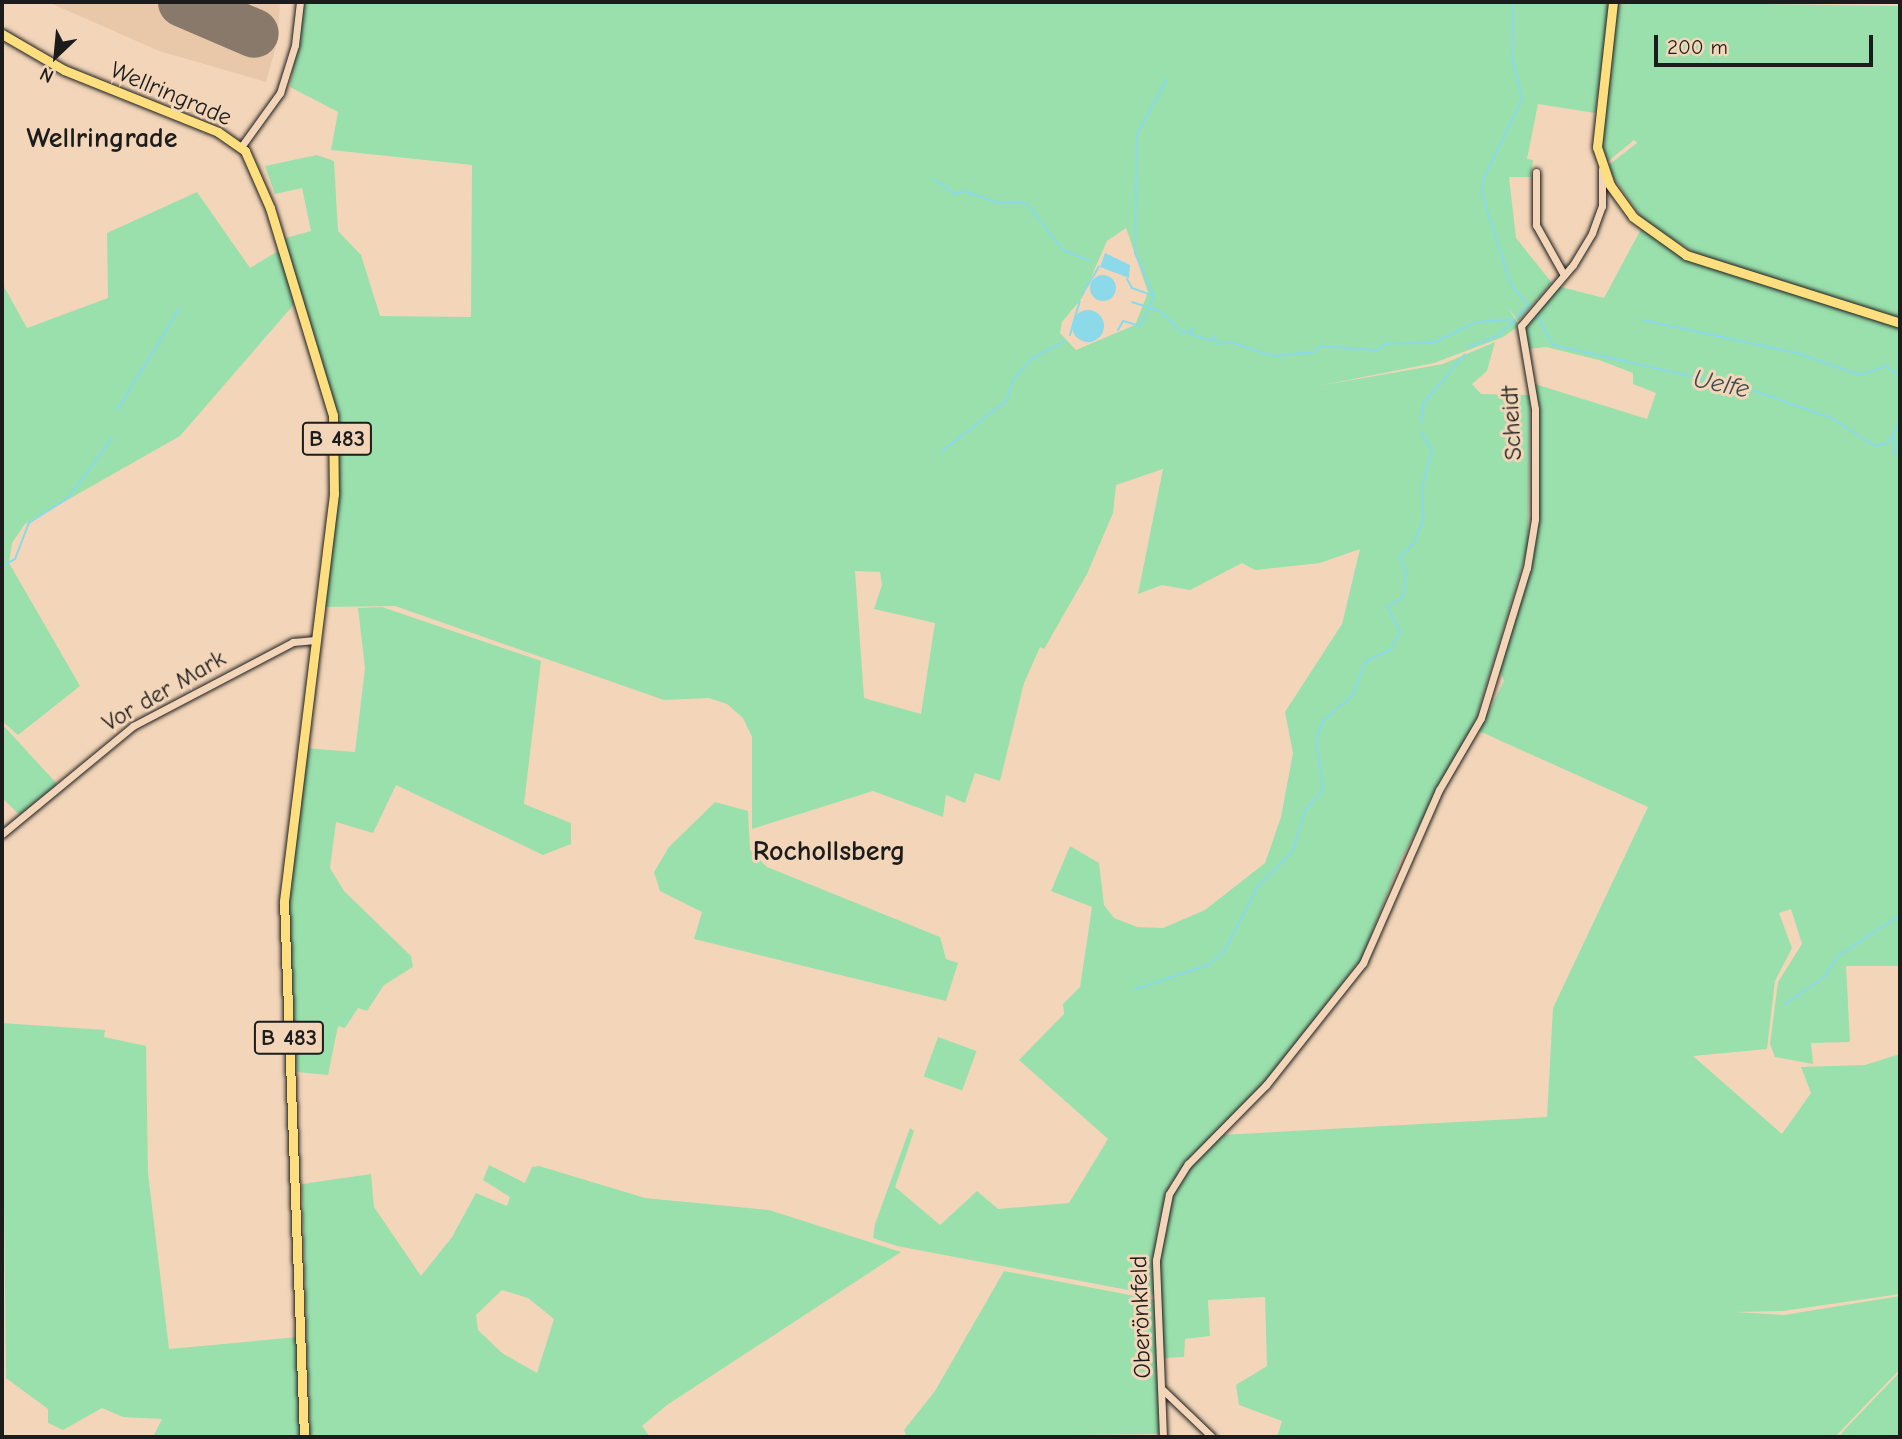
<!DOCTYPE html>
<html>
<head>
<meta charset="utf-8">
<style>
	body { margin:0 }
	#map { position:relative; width:1902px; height:1439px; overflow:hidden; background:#f3d6b9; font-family:"Comic Neue",sans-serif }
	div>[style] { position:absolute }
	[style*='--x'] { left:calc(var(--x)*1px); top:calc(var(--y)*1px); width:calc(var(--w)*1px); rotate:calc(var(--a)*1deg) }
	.built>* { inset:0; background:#e9c8a9 }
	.green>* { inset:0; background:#9ae0ad; transform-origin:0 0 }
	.water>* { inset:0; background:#8bd9e9 }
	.round { border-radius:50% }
	.stream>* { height:2px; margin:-1px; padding:0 1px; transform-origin:1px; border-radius:1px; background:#8bd9e9 }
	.runway>* { height:49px; margin:-24.5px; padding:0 24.5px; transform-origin:24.5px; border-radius:24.5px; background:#88796a }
	.roads { filter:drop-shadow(0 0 2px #1c1c1c) drop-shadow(0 0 2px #1c1c1c) }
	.minor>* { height:7px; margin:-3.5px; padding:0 3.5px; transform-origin:3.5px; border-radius:3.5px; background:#f3d6b9 }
	.major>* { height:9px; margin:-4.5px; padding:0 4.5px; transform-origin:4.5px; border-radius:4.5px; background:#fddf80 }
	span { translate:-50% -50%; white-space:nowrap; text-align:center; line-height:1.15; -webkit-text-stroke:6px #f3d6b9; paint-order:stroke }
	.shield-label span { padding:2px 5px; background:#f3d6b9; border:2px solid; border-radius:5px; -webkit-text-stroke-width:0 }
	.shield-label { font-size:23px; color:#1c1c1c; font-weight:700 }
	.street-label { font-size:24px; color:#1c1c1c }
	.water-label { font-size:26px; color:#384b4f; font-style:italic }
	.quarter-label { font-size:28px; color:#1c1c1c; font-weight:700 }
	.frame { position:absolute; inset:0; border:4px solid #1c1c1c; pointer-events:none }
	.north { position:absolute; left:21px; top:21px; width:70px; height:70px; -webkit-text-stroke:5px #f3d6b9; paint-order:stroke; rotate:206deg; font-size:19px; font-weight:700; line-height:28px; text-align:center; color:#1c1c1c }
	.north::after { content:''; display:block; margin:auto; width:24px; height:32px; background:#1c1c1c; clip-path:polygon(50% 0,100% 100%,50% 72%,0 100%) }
	.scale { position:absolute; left:1654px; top:35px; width:219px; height:32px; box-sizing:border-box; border:4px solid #1c1c1c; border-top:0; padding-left:9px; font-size:21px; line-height:24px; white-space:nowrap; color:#1c1c1c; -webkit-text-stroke:5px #f3d6b9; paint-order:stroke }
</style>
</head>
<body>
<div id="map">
	<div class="built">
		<i style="clip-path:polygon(48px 2px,280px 2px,278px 39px,266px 82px,159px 51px)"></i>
	</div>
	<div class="green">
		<i style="clip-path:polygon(evenodd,304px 2px,1611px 2px,1595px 113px,1538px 104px,1527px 159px,1533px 160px,1531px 177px,1509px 177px,1516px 238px,1552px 283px,1518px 321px,1509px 309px,1519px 326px,1503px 337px,1434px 363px,1318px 386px,1443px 364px,1495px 342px,1487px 371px,1472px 384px,1481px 394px,1530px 395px,1528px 547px,1475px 722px,1401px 859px,1362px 958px,1268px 1079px,1170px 1184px,1158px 1224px,1154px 1295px,897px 1246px,873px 1238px,875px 1224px,910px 1128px,914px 1131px,895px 1187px,940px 1225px,977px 1191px,998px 1209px,1069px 1203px,1108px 1139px,1019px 1060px,1064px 1014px,1063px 1004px,1080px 987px,1092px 907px,1051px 891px,1070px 846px,1099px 863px,1104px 905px,1114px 918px,1137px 927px,1163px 928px,1205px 910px,1265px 863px,1281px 817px,1293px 753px,1285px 712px,1342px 624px,1360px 549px,1320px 563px,1255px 570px,1242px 563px,1190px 590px,1162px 585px,1138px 594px,1163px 469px,1116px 485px,1113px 513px,1087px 574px,1044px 649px,1040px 647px,1024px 683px,1000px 781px,975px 773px,965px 803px,946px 795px,943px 817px,873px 791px,752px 829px,752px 737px,743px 718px,727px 704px,709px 698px,664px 700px,395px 606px,324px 607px,338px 439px,282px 239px,311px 231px,302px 188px,275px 194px,265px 166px,317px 155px,334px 161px,338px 231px,361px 255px,380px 316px,471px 317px,472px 165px,331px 150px,338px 112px,290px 87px,304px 2px,1126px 228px,1148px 292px,1145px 300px,1135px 325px,1076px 350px,1060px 333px,1062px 322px,1082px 298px,1107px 241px,1126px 228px,304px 2px,855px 571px,880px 572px,882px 585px,874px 609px,935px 623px,921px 714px,864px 698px,855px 571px)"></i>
		<i style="clip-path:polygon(1617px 2px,1900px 6px,1900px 321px,1701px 256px,1646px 224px,1606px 167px,1637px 143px,1634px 140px,1606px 163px,1601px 151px)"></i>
		<i style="clip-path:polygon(197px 192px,250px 268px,280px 250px,296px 302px,180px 436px,25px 524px,12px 543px,9px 563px,80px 686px,18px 735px,2px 721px,2px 283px,27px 328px,108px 298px,107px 233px)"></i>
		<i style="clip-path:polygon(1641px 229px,1694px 261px,1900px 326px,1900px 966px,1846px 966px,1850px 1042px,1811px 1043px,1813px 1064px,1775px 1057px,1770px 1044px,1778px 982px,1802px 944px,1791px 909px,1779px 913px,1792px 948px,1775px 981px,1767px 1049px,1693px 1056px,1782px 1134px,1811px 1093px,1801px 1067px,1865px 1065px,1900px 1054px,1900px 1294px,1783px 1311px,1735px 1312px,1784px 1315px,1900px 1296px,1900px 1369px,1835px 1437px,1277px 1437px,1282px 1421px,1239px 1405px,1236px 1385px,1267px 1366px,1265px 1297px,1208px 1300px,1210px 1336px,1185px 1339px,1184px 1357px,1164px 1358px,1159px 1260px,1170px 1196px,1188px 1164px,1221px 1135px,1547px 1117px,1553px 1008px,1648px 807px,1479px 731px,1504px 681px,1499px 669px,1537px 540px,1535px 384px,1647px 419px,1656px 393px,1633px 384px,1633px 373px,1599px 360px,1546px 347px,1528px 349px,1524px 328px,1557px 286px,1604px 298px)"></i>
		<i style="clip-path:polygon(382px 607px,541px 661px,524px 804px,571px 823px,571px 844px,543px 855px,396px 785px,373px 833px,336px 822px,330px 868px,344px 891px,411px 956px,413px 967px,384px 985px,367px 1011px,358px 1008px,345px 1028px,338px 1026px,328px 1075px,297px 1072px,288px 902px,305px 748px,355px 752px,365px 668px,358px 608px)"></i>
		<i style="clip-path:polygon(2px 724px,58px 785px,20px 815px,2px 798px)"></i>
		<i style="clip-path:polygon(715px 802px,748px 811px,750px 850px,767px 867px,940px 937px,946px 959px,958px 963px,946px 1001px,694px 939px,702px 912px,660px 891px,654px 872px,669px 847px)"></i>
		<i style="clip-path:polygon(2px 1023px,105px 1030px,104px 1037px,146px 1046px,148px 1173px,169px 1349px,298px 1337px,302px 1437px,153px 1437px,162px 1419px,123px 1417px,102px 1408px,63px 1430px,48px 1423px,48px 1409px,6px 1378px)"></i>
		<i style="left:938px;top:1037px;width:41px;height:42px;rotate:20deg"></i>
		<i style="clip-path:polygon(evenodd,489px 1165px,525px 1183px,532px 1167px,539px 1166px,645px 1198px,769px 1210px,901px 1252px,667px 1405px,642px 1426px,650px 1437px,310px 1437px,302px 1184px,371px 1174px,374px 1207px,421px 1276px,452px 1237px,476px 1193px,507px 1206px,510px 1197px,483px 1180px,489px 1165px,502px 1290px,528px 1298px,554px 1319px,537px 1373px,502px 1353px,478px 1330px,476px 1315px,502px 1290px)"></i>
		<i style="clip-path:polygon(1004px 1271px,1156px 1300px,1161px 1434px,907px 1437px,904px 1430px,935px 1391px)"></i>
		<i style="clip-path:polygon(1900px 1372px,1900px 1437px,1839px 1437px,1846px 1428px)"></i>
	</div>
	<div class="water">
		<i style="clip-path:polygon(1105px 253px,1130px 265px,1129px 278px,1100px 267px)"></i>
		<i class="round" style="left:1090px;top:275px;width:26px;height:26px"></i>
		<i class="round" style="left:1072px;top:310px;width:32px;height:32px"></i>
	</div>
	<div class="stream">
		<i style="--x:1513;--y:2;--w:56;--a:91"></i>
		<i style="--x:1512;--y:58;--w:42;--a:76.3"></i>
		<i style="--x:1522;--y:99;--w:90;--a:115.7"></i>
		<i style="--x:1483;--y:180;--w:14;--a:94"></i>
		<i style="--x:1482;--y:194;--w:96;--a:72.3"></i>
		<i style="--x:1511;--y:285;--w:28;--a:49"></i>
		<i style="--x:934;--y:179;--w:26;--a:36"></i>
		<i style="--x:955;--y:194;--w:9;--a:-18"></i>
		<i style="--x:964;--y:191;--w:36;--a:19"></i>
		<i style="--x:998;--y:203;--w:28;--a:0"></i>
		<i style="--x:1026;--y:203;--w:60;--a:51.8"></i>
		<i style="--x:1063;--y:250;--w:29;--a:22"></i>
		<i style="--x:1127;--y:279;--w:10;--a:61"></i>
		<i style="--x:1132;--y:288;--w:23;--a:20"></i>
		<i style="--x:1154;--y:296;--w:13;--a:113"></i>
		<i style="--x:1083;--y:293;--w:31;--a:-59"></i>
		<i style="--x:1154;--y:296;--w:47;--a:-113.8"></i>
		<i style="--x:1135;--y:253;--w:119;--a:-89"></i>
		<i style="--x:1137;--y:134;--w:63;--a:-61.4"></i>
		<i style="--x:1132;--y:302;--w:29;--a:18"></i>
		<i style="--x:1160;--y:311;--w:32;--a:44"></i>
		<i style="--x:1183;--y:333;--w:10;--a:-24"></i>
		<i style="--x:1192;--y:329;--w:5;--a:112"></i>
		<i style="--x:1190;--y:334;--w:22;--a:18"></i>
		<i style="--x:1211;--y:341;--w:5;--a:-53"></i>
		<i style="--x:1214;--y:337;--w:8;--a:67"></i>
		<i style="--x:1217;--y:344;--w:14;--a:-8"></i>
		<i style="--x:1231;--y:342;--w:43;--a:18.9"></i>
		<i style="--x:1272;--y:356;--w:43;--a:-5.3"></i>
		<i style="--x:1315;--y:352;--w:7;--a:-56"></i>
		<i style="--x:1319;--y:346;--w:59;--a:3.9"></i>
		<i style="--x:1378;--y:350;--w:8;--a:-45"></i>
		<i style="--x:1384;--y:344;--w:51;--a:-2.2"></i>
		<i style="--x:1435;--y:342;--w:46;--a:-26"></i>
		<i style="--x:1476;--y:322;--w:39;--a:-4"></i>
		<i style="--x:1537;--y:314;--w:32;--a:64"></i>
		<i style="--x:1551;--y:343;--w:8;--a:23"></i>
		<i style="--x:1558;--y:346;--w:199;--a:12.8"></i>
		<i style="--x:1752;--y:390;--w:84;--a:19.5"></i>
		<i style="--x:1831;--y:418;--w:52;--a:32.5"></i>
		<i style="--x:1875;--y:446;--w:15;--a:-16"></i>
		<i style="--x:1889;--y:442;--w:24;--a:-62"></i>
		<i style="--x:1518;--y:316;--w:13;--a:-45"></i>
		<i style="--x:1643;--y:320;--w:162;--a:12.1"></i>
		<i style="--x:1801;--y:354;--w:63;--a:19.6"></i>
		<i style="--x:1860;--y:375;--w:28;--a:-19"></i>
		<i style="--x:1886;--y:366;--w:17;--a:36"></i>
		<i style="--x:1118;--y:330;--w:10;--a:-61"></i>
		<i style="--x:1123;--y:321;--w:18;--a:16"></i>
		<i style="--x:1140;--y:326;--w:18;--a:-63"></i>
		<i style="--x:1070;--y:335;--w:35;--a:-74"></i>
		<i style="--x:1468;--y:347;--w:31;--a:-21"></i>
		<i style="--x:1497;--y:336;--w:24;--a:-42"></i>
		<i style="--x:117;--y:410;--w:120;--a:-58.3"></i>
		<i style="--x:1421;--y:424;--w:20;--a:-84"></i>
		<i style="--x:1423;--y:404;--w:65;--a:-50"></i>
		<i style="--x:1894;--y:437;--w:15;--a:90"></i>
		<i style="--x:1894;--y:452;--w:6;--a:18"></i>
		<i style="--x:941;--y:452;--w:84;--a:-38.2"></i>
		<i style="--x:1007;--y:400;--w:21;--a:-73"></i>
		<i style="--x:1013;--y:380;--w:28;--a:-49"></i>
		<i style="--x:1031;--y:359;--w:38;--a:-28"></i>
		<i style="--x:2;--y:566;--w:15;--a:-28"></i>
		<i style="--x:15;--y:559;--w:39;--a:-69"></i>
		<i style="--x:29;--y:523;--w:46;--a:-32.7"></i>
		<i style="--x:68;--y:498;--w:74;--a:-53.7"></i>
		<i style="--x:1135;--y:989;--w:77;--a:-18.2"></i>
		<i style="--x:1208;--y:965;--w:23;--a:-41"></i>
		<i style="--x:1225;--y:950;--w:72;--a:-62.7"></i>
		<i style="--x:1258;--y:886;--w:49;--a:-45"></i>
		<i style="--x:1293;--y:851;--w:43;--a:-73.7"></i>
		<i style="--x:1305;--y:810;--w:27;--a:-48"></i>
		<i style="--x:1323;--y:790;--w:50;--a:-98"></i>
		<i style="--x:1316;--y:740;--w:20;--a:-70"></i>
		<i style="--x:1323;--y:721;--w:38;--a:-41"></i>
		<i style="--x:1352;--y:696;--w:38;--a:-68"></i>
		<i style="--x:1366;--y:661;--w:26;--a:-25"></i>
		<i style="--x:1390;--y:650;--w:21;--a:-62"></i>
		<i style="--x:1400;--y:631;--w:27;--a:-118"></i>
		<i style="--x:1387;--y:607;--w:19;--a:-32"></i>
		<i style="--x:1403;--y:597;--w:25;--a:-83"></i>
		<i style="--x:1406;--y:572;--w:16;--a:-112"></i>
		<i style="--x:1400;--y:557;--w:20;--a:-45"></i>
		<i style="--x:1414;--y:543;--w:25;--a:-69"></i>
		<i style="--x:1423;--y:520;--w:33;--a:-92"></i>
		<i style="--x:1422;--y:487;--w:38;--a:-75"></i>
		<i style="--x:1432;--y:450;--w:21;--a:-121"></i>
		<i style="--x:1785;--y:1004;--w:47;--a:-34.7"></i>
		<i style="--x:1824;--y:977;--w:25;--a:-56"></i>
		<i style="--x:1838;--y:956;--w:74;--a:-33.5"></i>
	</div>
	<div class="runway">
		<i style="--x:182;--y:2;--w:78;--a:23.3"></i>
	</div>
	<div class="roads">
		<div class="minor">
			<i style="--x:241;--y:147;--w:67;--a:-54.2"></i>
			<i style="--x:280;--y:93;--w:50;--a:-72.6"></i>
			<i style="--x:295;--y:45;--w:43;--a:-83.4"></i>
			<i style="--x:1536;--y:172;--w:53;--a:90"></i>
			<i style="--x:1536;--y:225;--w:57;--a:60.8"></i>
			<i style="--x:2;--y:834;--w:170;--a:-39.5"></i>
			<i style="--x:133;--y:726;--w:181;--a:-27.7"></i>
			<i style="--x:293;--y:642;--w:22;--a:-5"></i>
			<i style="--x:1163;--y:1390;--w:68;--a:43.8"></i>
			<i style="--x:1163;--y:1437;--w:177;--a:-92.3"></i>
			<i style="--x:1156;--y:1260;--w:67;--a:-78.9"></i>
			<i style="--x:1169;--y:1194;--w:36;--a:-58"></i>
			<i style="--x:1188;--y:1164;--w:111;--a:-45.4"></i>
			<i style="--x:1266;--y:1085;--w:156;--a:-51.5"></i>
			<i style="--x:1363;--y:963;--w:189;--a:-66.3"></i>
			<i style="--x:1439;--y:790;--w:83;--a:-59.7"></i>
			<i style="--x:1481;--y:718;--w:157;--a:-73"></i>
			<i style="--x:1527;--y:568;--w:50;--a:-80.7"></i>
			<i style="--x:1535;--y:519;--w:110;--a:-90"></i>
			<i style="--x:1535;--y:409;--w:84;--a:-99.6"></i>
			<i style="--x:1521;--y:326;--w:80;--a:-49.6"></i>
			<i style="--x:1573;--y:265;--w:37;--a:-59"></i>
			<i style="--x:1592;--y:233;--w:29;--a:-70"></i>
			<i style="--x:1602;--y:206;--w:37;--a:-90"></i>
		</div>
		<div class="major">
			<i style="--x:1613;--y:2;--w:146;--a:96.3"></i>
			<i style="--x:1597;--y:147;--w:40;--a:71.1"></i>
			<i style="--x:1610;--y:185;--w:39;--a:54"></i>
			<i style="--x:1633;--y:217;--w:65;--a:35.6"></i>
			<i style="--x:1686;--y:255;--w:225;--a:17.6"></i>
			<i style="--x:2;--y:34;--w:72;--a:30.1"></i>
			<i style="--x:64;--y:70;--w:166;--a:21.9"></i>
			<i style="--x:218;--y:132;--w:33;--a:35"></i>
			<i style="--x:245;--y:151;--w:62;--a:66.3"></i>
			<i style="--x:270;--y:208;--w:216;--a:73.1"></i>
			<i style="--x:333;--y:415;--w:79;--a:89.3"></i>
			<i style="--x:334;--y:494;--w:410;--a:97"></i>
			<i style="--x:284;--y:901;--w:536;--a:87.86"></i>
		</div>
	</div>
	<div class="shield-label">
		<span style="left:337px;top:439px">B 483</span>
		<span style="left:289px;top:1038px">B 483</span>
	</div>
	<div class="street-label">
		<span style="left:171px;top:94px;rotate:23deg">Wellringrade</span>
		<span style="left:1512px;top:423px;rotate:-93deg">Scheidt</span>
		<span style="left:164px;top:691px;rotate:-30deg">Vor der Mark</span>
		<span style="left:1141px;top:1317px;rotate:-92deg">Oberönkfeld</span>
	</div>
	<div class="water-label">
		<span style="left:1721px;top:385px;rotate:12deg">Uelfe</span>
	</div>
	<div class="quarter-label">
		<span style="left:102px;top:138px">Wellringrade</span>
		<span style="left:829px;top:851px">Rochollsberg</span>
	</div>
	<div class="frame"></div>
	<div class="north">N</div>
	<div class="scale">200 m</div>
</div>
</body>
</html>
